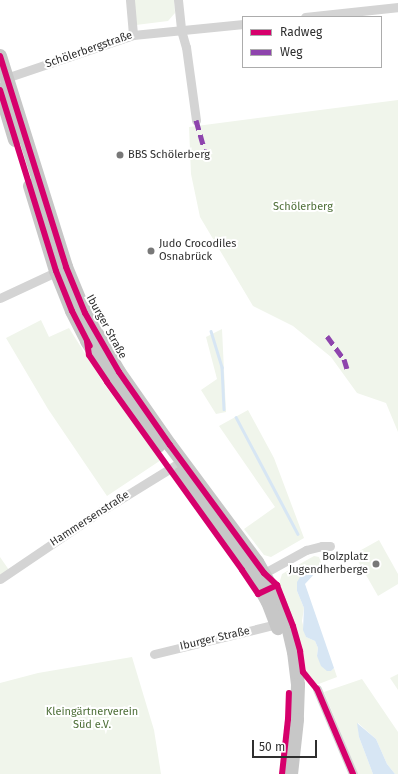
<!DOCTYPE html>
<html>
<head>
<meta charset="utf-8">
<style>
	body { margin:0 }
	#map { position:relative; width:398px; height:774px; overflow:hidden; background:#fff; font-family:"Fira Sans",sans-serif }
	div>[style] { position:absolute }
	[style*='--x'] { left:calc(var(--x)*1px); top:calc(var(--y)*1px); width:calc(var(--w)*1px); rotate:calc(var(--a)*1deg) }
	.green>* { inset:0; background:#f0f5eb }
	.water>* { inset:0; background:#d7e6f4 }
	.stream>* { height:2.5px; margin:-1.25px; padding:0 1.25px; transform-origin:1.25px; border-radius:1.25px; background:#d7e6f4 }
	.minor>* { height:9px; margin:-4.5px; padding:0 4.5px; transform-origin:4.5px; border-radius:4.5px; background:#d4d4d4 }
	.primary>* { height:14px; margin:-7px; padding:0 7px; transform-origin:7px; border-radius:7px; background:#c7c7c7 }
	.quiet>* { height:5px; margin-top:-2.5px; transform-origin:0; background:repeating-linear-gradient(90deg,#8e44ad 0 10px,transparent 0 15px) }
	.cycleway>* { height:6px; margin:-3px; padding:0 3px; transform-origin:3px; border-radius:3px; background:#d6006c }
	.dots>* { width:11px; height:11px; translate:-50% -50%; box-sizing:border-box; border:2px solid #fff; border-radius:50% }
	span { translate:-50% -50%; white-space:nowrap; text-align:center; line-height:1.15; -webkit-text-stroke:4px #fff; paint-order:stroke }
	.street-label { font-size:11px; color:#2f2f2f }
	.poi-label { font-size:11px; color:#2f2f2f }
	.left { translate:0 -50%; text-align:left }
	.right { translate:-100% -50%; text-align:right }
	.park-label { font-size:11px; color:#4e6f38 }
	.legend { position:absolute; left:242px; top:16px; width:140px; height:52px; box-sizing:border-box; background:#fff; border:1px solid #acacac; margin:0; padding:5px 7px; list-style:none; font-size:12px; color:#2f2f2f }
	.legend li { display:flex; align-items:center; gap:8px; height:20px }
	.legend b { width:20px; border:1px solid #acacac }
	.scale { position:absolute; left:252px; top:740px; width:65px; height:18px; box-sizing:border-box; border:2px solid #2f2f2f; border-top:0; padding-left:5px; font-size:12px; line-height:14px; white-space:nowrap; color:#2f2f2f; -webkit-text-stroke:3px #fff; paint-order:stroke }
</style>
</head>
<body>
<div id="map">
	<div class="green">
		<i style="clip-path:polygon(133px 0,174px 0,175px 13px,168px 21px,136px 25px)"></i>
		<i style="clip-path:polygon(398px 100px,398px 432px,386px 403px,357px 393px,331px 357px,293px 326px,253px 306px,200px 217px,191px 174px,189px 127px)"></i>
		<i style="clip-path:polygon(41px 320px,49px 337px,69px 328px,104px 384px,161px 460px,107px 496px,48px 409px,6px 338px)"></i>
		<i style="clip-path:polygon(222px 329px,226px 412px,216px 414px,201px 390px,217px 379px,206px 337px)"></i>
		<i style="clip-path:polygon(248px 410px,274px 458px,304px 538px,271px 557px,264px 555px,244px 529px,275px 507px,219px 426px)"></i>
		<i style="clip-path:polygon(379px 540px,398px 574px,398px 584px,378px 596px,354px 554px)"></i>
		<i style="clip-path:polygon(314px 556px,319px 557px,322px 565px,318px 570px,312px 569px,297px 591px,304px 608px,302px 621px,306px 637px,315px 641px,318px 648px,317px 656px,331px 671px,334px 668px,337px 677px,316px 685px,307px 673px,295px 625px,279px 584px,282px 574px)"></i>
		<i style="clip-path:polygon(0 557px,9px 570px,0 576px)"></i>
		<i style="clip-path:polygon(132px 657px,154px 730px,161px 774px,0 774px,0 683px,38px 673px)"></i>
		<i style="clip-path:polygon(398px 674px,398px 690px,390px 678px)"></i>
		<i style="clip-path:polygon(362px 679px,398px 732px,398px 774px,395px 774px,387px 764px,376px 739px,358px 723px,359px 737px,373px 774px,358px 774px,324px 692px)"></i>
	</div>
	<div class="water">
		<i style="clip-path:polygon(312px 568px,318px 570px,305px 584px,334px 668px,331px 671px,327px 671px,321px 666px,317px 656px,318px 648px,315px 641px,306px 637px,303px 630px,304px 608px,297px 591px,297px 582px,302px 574px)"></i>
		<i style="clip-path:polygon(357px 723px,376px 739px,387px 764px,395px 774px,373px 774px,359px 737px)"></i>
	</div>
	<div class="stream">
		<i style="--x:211;--y:331;--w:38;--a:73"></i>
		<i style="--x:222;--y:367;--w:42;--a:87.3"></i>
		<i style="--x:236;--y:417;--w:132;--a:62.1"></i>
	</div>
	<div class="minor">
		<i style="--x:130;--y:0;--w:35;--a:85"></i>
		<i style="--x:178;--y:0;--w:30;--a:84"></i>
		<i style="--x:181;--y:30;--w:18;--a:74"></i>
		<i style="--x:186;--y:47;--w:74;--a:82.2"></i>
		<i style="--x:305;--y:17;--w:94;--a:-6.1"></i>
		<i style="--x:0;--y:80;--w:140;--a:-18.7"></i>
		<i style="--x:133;--y:35;--w:111;--a:-5.7"></i>
		<i style="--x:0;--y:298;--w:66;--a:-25"></i>
		<i style="--x:259;--y:576;--w:54;--a:-29"></i>
		<i style="--x:306;--y:550;--w:16;--a:-14"></i>
		<i style="--x:322;--y:546;--w:8;--a:0"></i>
		<i style="--x:0;--y:579;--w:112;--a:-34.1"></i>
		<i style="--x:93;--y:516;--w:105;--a:-31.7"></i>
		<i style="--x:154;--y:654;--w:127;--a:-13.7"></i>
		<i style="--x:317;--y:689;--w:92;--a:67"></i>
	</div>
	<div class="primary">
		<i style="--x:0;--y:56;--w:221;--a:72.6"></i>
		<i style="--x:66;--y:267;--w:50;--a:67.6"></i>
		<i style="--x:85;--y:313;--w:68;--a:60"></i>
		<i style="--x:119;--y:372;--w:89;--a:55.1"></i>
		<i style="--x:170;--y:445;--w:146;--a:53.4"></i>
		<i style="--x:257;--y:562;--w:43;--a:60.4"></i>
		<i style="--x:278;--y:599;--w:25;--a:69"></i>
		<i style="--x:287;--y:622;--w:31;--a:77"></i>
		<i style="--x:294;--y:652;--w:33;--a:83"></i>
		<i style="--x:298;--y:685;--w:35;--a:92"></i>
		<i style="--x:297;--y:720;--w:54;--a:96.3"></i>
		<i style="--x:0;--y:90;--w:52;--a:73.3"></i>
		<i style="--x:30;--y:186;--w:89;--a:73"></i>
		<i style="--x:56;--y:271;--w:43;--a:68.2"></i>
		<i style="--x:72;--y:311;--w:34;--a:63"></i>
		<i style="--x:87;--y:341;--w:40;--a:58"></i>
		<i style="--x:108;--y:375;--w:87;--a:54.3"></i>
		<i style="--x:180;--y:474;--w:117;--a:53.7"></i>
		<i style="--x:249;--y:568;--w:39;--a:61"></i>
		<i style="--x:268;--y:602;--w:28;--a:69"></i>
	</div>
	<div class="quiet">
		<i style="--x:196;--y:120;--w:32;--a:74"></i>
		<i style="--x:327;--y:336;--w:29;--a:54"></i>
		<i style="--x:344;--y:359;--w:10;--a:73"></i>
	</div>
	<div class="cycleway">
		<i style="--x:0;--y:56;--w:221;--a:72.6"></i>
		<i style="--x:66;--y:267;--w:50;--a:67.6"></i>
		<i style="--x:85;--y:313;--w:68;--a:60"></i>
		<i style="--x:119;--y:372;--w:89;--a:55.1"></i>
		<i style="--x:170;--y:445;--w:159;--a:53.7"></i>
		<i style="--x:264;--y:573;--w:18;--a:43"></i>
		<i style="--x:277;--y:585;--w:44;--a:68.7"></i>
		<i style="--x:293;--y:626;--w:26;--a:74"></i>
		<i style="--x:300;--y:651;--w:21;--a:82"></i>
		<i style="--x:303;--y:672;--w:22;--a:51"></i>
		<i style="--x:317;--y:689;--w:92;--a:67"></i>
		<i style="--x:0;--y:90;--w:189;--a:72.8"></i>
		<i style="--x:56;--y:271;--w:43;--a:68.2"></i>
		<i style="--x:72;--y:311;--w:39;--a:63"></i>
		<i style="--x:87;--y:341;--w:14;--a:82"></i>
		<i style="--x:89;--y:355;--w:32;--a:56"></i>
		<i style="--x:107;--y:382;--w:231;--a:54.3"></i>
		<i style="--x:242;--y:570;--w:29;--a:56"></i>
		<i style="--x:258;--y:594;--w:21;--a:-25"></i>
		<i style="--x:282;--y:774;--w:55;--a:-83.8"></i>
		<i style="--x:288;--y:719;--w:26;--a:-88"></i>
	</div>
	<div class="dots">
		<i style="left:120px;top:155px;background:#787878"></i>
		<i style="left:151px;top:251px;background:#787878"></i>
		<i style="left:376px;top:564px;background:#787878"></i>
	</div>
	<div class="street-label">
		<span style="left:89px;top:50px;rotate:-19deg">Schölerbergstraße</span>
		<span style="left:106px;top:327px;rotate:61deg">Iburger Straße</span>
		<span style="left:90px;top:519px;rotate:-33deg">Hammersenstraße</span>
		<span style="left:215px;top:639px;rotate:-13deg">Iburger Straße</span>
	</div>
	<div class="poi-label">
		<span class="left" style="left:128px;top:155px">BBS Schölerberg</span>
		<span class="left" style="left:159px;top:251px">Judo Crocodiles<br>Osnabrück</span>
		<span class="right" style="left:368px;top:564px">Bolzplatz<br>Jugendherberge</span>
	</div>
	<div class="park-label">
		<span style="left:303px;top:207px">Schölerberg</span>
		<span style="left:92px;top:719px">Kleingärtnerverein<br>Süd e.V.</span>
	</div>
	<ul class="legend">
	<li><b style="height:5px;background:#d6006c"></b>Radweg</li>
	<li><b style="height:5px;background:#8e44ad"></b>Weg</li>
	</ul>
	<div class="scale">50 m</div>
</div>
</body>
</html>
